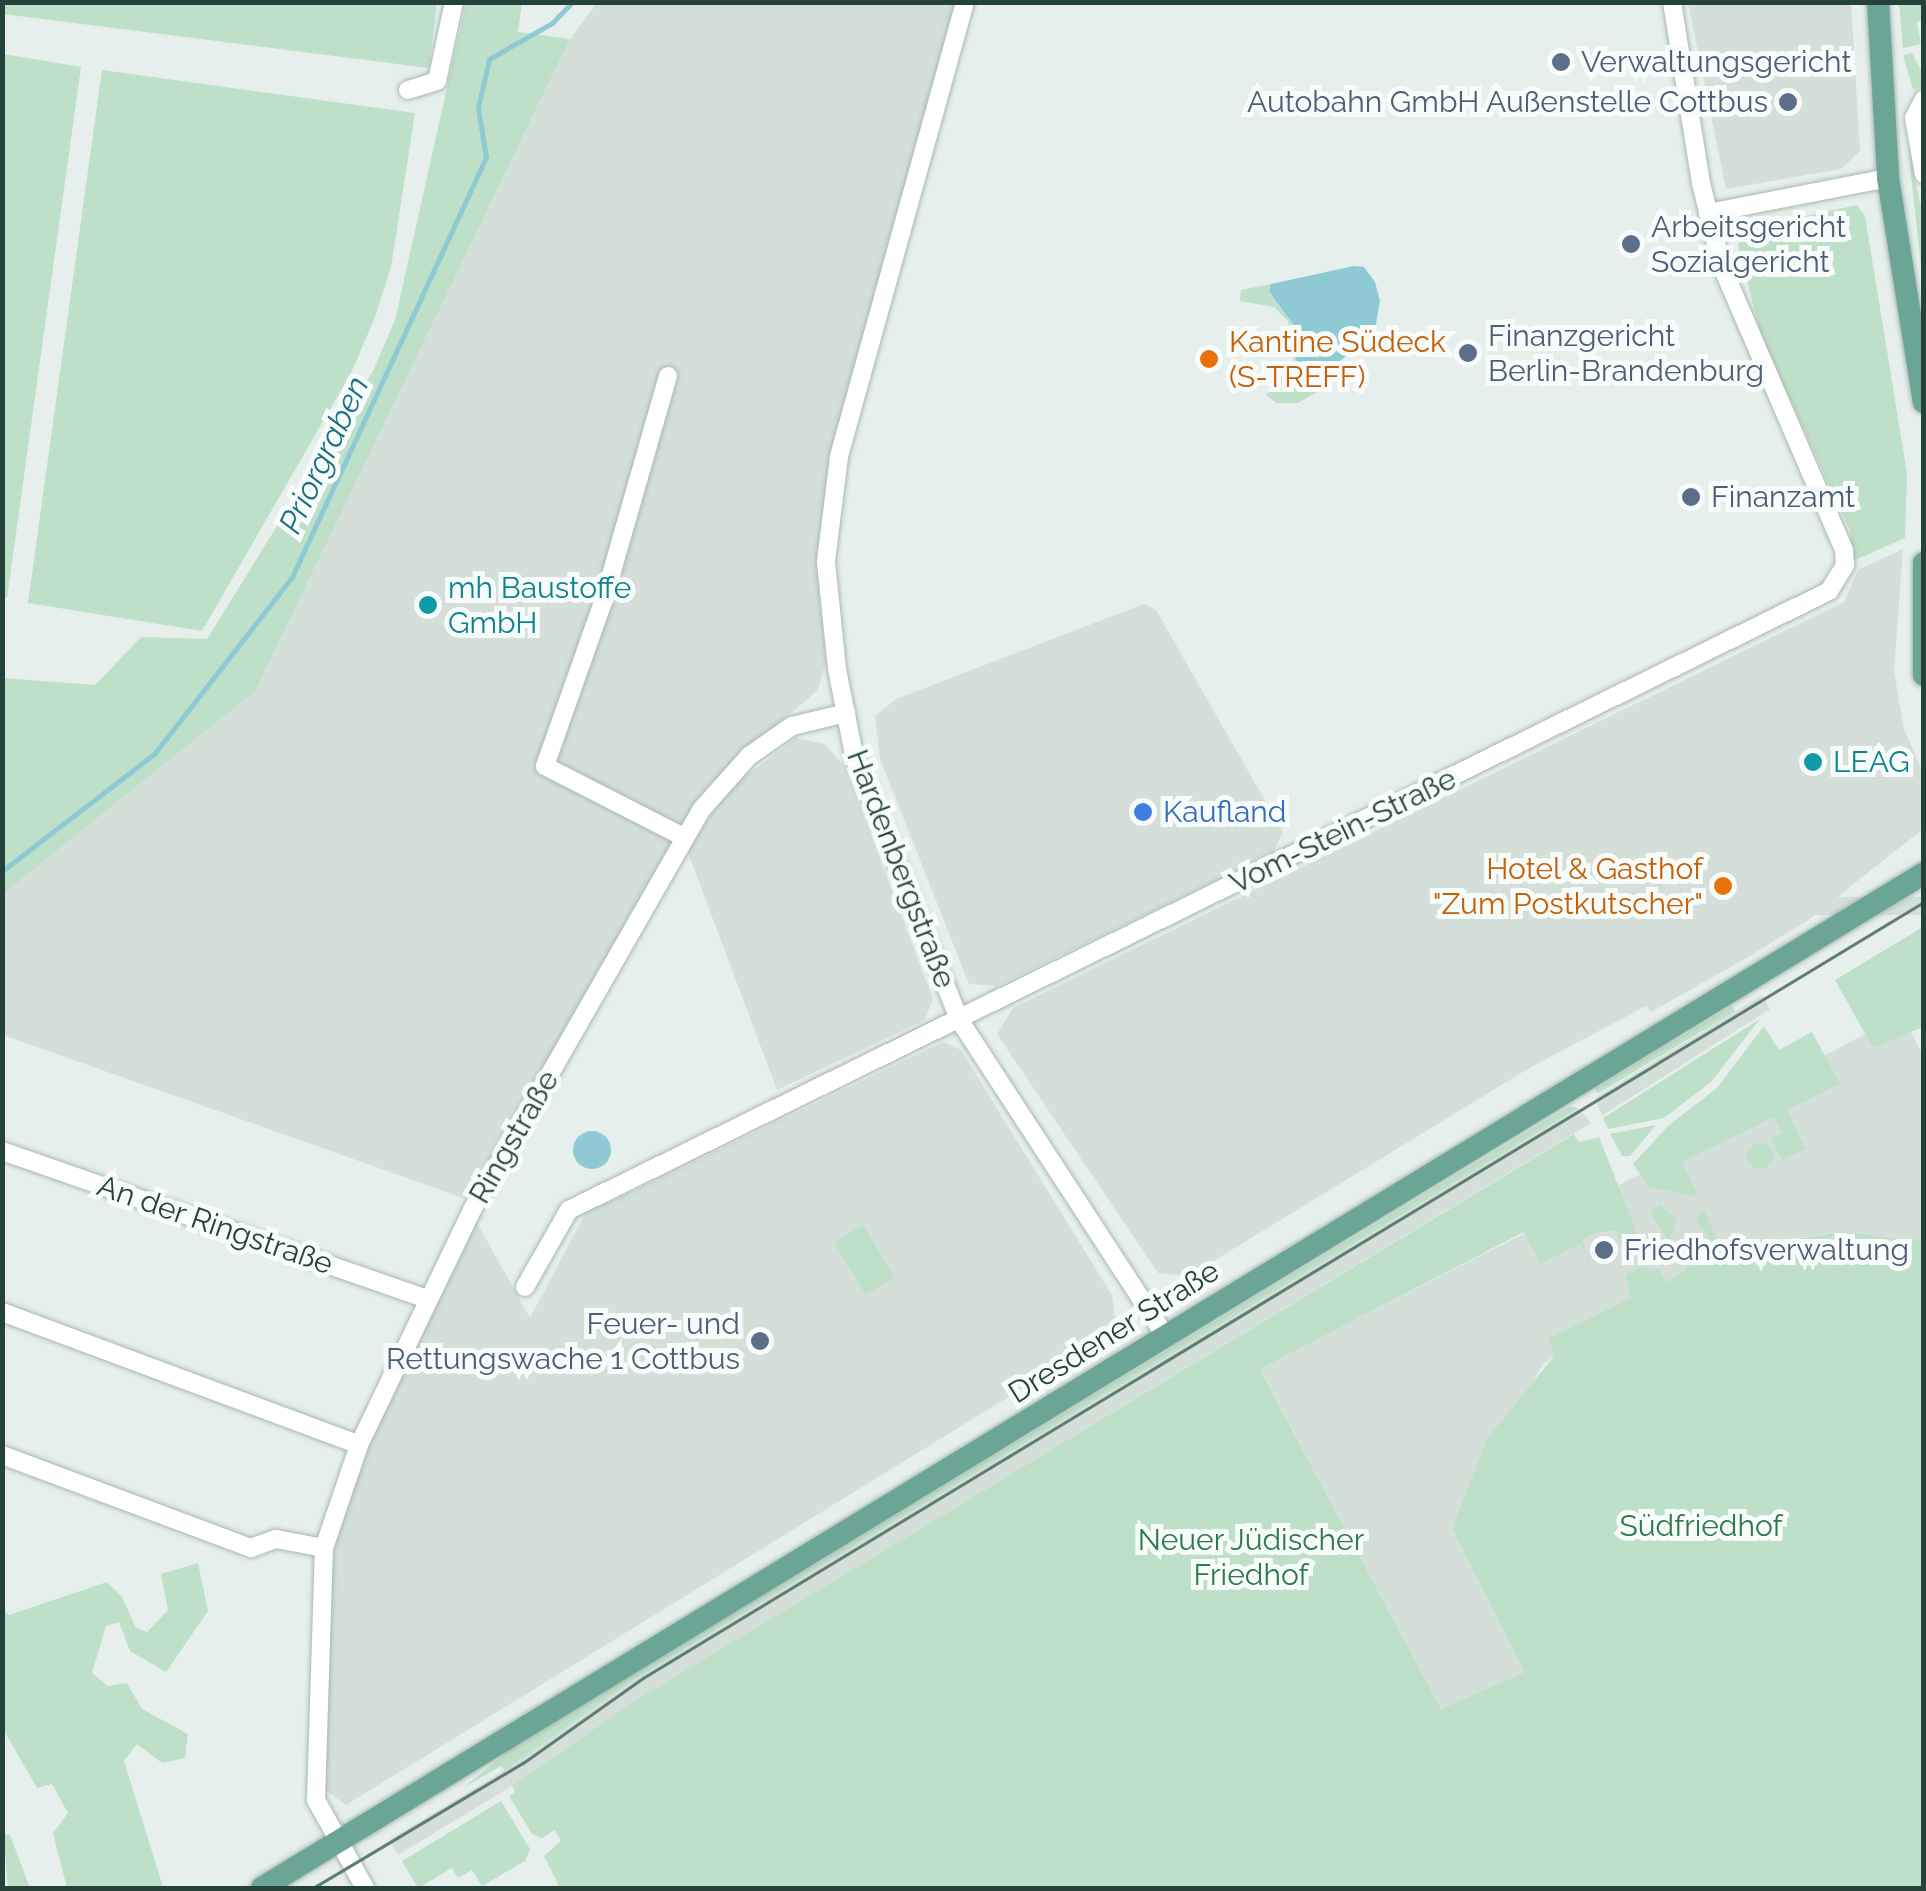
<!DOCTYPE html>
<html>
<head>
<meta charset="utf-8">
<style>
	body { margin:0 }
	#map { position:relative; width:1926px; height:1891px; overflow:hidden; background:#e6efeb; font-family:Raleway,sans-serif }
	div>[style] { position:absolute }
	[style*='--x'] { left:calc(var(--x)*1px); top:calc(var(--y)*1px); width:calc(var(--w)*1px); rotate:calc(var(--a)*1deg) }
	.built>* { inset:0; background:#d4dfda; transform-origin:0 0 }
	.green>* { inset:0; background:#bfe0c8; transform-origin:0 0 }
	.round { border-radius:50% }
	.water>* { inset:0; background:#8ec9d4 }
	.stream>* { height:5px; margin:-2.5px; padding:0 2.5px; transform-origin:2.5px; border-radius:2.5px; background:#8ec9d4 }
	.roads { filter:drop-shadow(0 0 2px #a8b8b2) drop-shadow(0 0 2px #a8b8b2) }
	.minor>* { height:18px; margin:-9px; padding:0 9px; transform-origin:9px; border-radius:9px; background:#fff }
	.major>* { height:22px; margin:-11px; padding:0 11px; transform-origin:11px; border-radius:11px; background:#6aa596 }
	.tram>* { height:2.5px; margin:-1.25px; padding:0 1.25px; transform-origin:1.25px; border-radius:1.25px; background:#5f7d75 }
	.dots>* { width:28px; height:28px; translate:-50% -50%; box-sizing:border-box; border:5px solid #f7fbf9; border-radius:50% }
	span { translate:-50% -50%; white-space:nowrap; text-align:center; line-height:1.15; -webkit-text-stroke:10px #f7fbf9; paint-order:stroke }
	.service-label { font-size:30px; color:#4e5e75 }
	.left { translate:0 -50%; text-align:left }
	.right { translate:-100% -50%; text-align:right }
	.food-label { font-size:30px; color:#c56008 }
	.culture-label { font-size:30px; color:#0d838f }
	.shop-label { font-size:30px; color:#366cbe }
	.street-label { font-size:30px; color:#24423a }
	.park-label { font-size:30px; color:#2d7a4b }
	.water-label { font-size:32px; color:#1c6f80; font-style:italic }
	.frame { position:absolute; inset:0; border:5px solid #24423a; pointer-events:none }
</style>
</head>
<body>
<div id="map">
	<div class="built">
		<i style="clip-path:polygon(597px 3px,960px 3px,831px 455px,816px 564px,826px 661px,818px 690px,736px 760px,469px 1200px,3px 1035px,3px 894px,255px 690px,570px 39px)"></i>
		<i style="clip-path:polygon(1688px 3px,1851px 3px,1860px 151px,1841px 169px,1726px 189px)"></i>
		<i style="clip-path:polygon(1903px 549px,1894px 671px,1904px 729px,1923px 772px,1923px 829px,1807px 921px,1748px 957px,1651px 1012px,1646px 1006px,1531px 1067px,1189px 1276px,1158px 1273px,997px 1034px,1013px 1008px,1844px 602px,1858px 570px)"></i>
		<i style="clip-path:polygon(1144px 604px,1156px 610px,1283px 832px,1273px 853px,997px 986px,969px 984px,880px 759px,875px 716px,896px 699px)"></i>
		<i style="clip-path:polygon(796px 738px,825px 744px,845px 767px,933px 999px,925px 1020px,777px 1090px,687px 850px,729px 789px)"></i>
		<i style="left:1923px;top:897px;width:18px;height:177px;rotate:90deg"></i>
		<i style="clip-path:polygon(1762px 995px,1770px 1009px,1602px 1116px,1595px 1098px)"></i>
		<i style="clip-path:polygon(1909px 1028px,1923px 1055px,1923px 1241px,1842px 1232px,1749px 1244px,1622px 1308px,1543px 1364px,1452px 1529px,1526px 1672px,1441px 1709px,1260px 1368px,1802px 1092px,1792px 1073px,1865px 1034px,1873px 1048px)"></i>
		<i style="clip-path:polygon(943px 1042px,961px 1050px,1112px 1295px,1116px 1322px,1104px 1338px,346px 1805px,325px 1790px,333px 1553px,367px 1447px,476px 1221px,530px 1318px,585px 1214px)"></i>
		<i style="clip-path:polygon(1578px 1108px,1591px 1123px,641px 1697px,532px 1774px,398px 1855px,389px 1840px,521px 1760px,632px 1681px)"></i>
	</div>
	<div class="green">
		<i style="clip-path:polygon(3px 2px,437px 2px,437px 3px,429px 68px,3px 14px)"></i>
		<i style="clip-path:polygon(466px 3px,522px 3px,518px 32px,570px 39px,255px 691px,3px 894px,3px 678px,95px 685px,141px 637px,207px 639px,373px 371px,395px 320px)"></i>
		<i style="clip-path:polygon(1899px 3px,1923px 3px,1923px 21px,1917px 22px,1921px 44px,1903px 48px)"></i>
		<i style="clip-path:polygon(1912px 53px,1924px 76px,1923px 87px,1913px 90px,1903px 55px)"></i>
		<i style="clip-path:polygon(3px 54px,81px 67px,7px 598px,2px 597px)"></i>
		<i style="clip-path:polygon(102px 70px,415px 113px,391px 267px,375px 317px,352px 371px,202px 631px,28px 603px)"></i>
		<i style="clip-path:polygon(1908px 147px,1923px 216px,1923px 285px)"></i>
		<i style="clip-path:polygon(1857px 205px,1865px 216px,1907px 473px,1905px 538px,1853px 561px,1850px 531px,1760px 332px,1738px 245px,1744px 229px)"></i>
		<i style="clip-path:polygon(1271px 284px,1269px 293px,1300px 334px,1293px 378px,1312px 382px,1322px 376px,1317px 392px,1298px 403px,1276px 403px,1266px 395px,1294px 361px,1288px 321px,1274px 307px,1240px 301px,1241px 290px)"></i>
		<i style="clip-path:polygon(1923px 927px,1923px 1027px,1873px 1048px,1835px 980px)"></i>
		<i style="left:1732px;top:1006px;width:6px;height:160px;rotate:59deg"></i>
		<i style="clip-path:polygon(1760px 1019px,1711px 1082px,1664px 1118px,1608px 1129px,1603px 1118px)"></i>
		<i style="clip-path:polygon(1764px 1026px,1779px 1050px,1812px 1032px,1840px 1084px,1787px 1110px,1806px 1149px,1782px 1160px,1771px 1138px,1782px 1133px,1774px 1117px,1682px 1162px,1698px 1197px,1649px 1187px,1633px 1164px,1669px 1125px,1717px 1088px)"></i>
		<i style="clip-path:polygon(1570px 1106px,1578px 1108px,632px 1681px,505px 1771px,501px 1766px,463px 1788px,512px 1748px)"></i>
		<i style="clip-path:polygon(1656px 1125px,1630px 1156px,1622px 1156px,1610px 1134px)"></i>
		<i style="clip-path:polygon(1574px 1134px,1579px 1142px,1599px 1137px,1642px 1246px,1624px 1255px,1616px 1230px,1595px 1233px,1581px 1240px,1593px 1270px,1580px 1244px,1540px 1264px,1524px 1232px,1260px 1369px,1441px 1709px,1525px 1672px,1452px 1529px,1487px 1439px,1555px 1355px,1548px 1339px,1631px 1298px,1626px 1275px,1646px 1265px,1650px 1272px,1658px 1268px,1666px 1283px,1709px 1253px,1709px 1237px,1695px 1220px,1704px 1209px,1721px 1250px,1842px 1232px,1923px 1241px,1923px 1888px,560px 1888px,544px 1856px,561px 1841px,555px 1830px,542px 1838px,532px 1834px,509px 1796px,515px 1792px,512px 1786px,641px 1697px)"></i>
		<i class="round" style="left:1747px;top:1143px;width:26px;height:26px"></i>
		<i style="clip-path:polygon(1659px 1204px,1677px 1220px,1669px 1242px,1650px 1212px)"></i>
		<i style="left:863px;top:1225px;width:61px;height:34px;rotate:59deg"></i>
		<i style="clip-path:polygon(198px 1563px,208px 1611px,166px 1672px,130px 1651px,119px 1622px,106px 1626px,92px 1673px,108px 1686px,127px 1683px,142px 1709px,188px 1734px,185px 1758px,162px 1763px,137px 1744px,124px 1761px,163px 1887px,67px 1888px,53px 1833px,68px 1813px,52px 1784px,37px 1788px,3px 1729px,3px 1609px,9px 1615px,107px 1582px,122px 1597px,136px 1628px,147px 1632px,168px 1610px,161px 1574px)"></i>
		<i style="clip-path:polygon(501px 1801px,530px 1849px,525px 1861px,482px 1886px,472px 1870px,458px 1878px,452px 1868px,418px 1888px,402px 1861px)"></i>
		<i style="clip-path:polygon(3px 1834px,10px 1835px,30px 1888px,8px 1888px)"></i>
	</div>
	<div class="water">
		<i style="clip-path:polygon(1354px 266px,1364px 267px,1375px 282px,1380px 301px,1374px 335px,1312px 382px,1301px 383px,1293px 378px,1300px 334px,1269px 292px,1271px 284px)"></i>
		<i class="round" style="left:573px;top:1131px;width:38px;height:38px"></i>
	</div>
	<div class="stream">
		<i style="--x:2;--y:871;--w:193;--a:-37.6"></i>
		<i style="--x:155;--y:753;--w:223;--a:-52.1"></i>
		<i style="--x:292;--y:577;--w:463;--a:-65.2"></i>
		<i style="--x:486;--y:157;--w:50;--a:-99.3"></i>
		<i style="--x:478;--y:108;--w:50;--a:-77.3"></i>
		<i style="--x:489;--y:59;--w:73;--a:-29.7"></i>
		<i style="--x:552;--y:23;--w:29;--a:-46"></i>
	</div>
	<div class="roads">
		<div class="minor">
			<i style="--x:965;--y:2;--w:472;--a:105.5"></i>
			<i style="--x:839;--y:457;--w:106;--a:97.1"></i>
			<i style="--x:826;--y:562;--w:108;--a:84.1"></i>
			<i style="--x:837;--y:669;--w:93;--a:78.8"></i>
			<i style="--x:855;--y:760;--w:281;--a:68.1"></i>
			<i style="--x:960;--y:1021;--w:374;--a:56.9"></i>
			<i style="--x:408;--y:90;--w:30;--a:-17"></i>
			<i style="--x:437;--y:81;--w:81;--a:-77.9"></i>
			<i style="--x:1924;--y:99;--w:21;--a:118"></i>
			<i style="--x:1914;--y:118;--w:57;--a:79.9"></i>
			<i style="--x:1708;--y:213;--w:183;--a:-11"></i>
			<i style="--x:668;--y:376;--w:235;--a:106"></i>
			<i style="--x:603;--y:602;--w:174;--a:109.5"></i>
			<i style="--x:545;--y:766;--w:156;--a:27.1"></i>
			<i style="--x:2;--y:1151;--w:450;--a:19.2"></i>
			<i style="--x:525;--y:1287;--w:89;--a:-60.3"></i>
			<i style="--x:569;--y:1210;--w:1404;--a:-26.16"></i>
			<i style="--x:1829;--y:591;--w:31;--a:-58"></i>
			<i style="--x:1845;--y:565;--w:15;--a:-94"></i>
			<i style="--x:1844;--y:550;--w:311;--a:-113.3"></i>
			<i style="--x:1721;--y:264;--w:83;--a:-103.9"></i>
			<i style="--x:1701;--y:183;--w:183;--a:-99.1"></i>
			<i style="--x:2;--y:1312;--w:381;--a:20.4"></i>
			<i style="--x:2;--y:1455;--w:266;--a:20.5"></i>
			<i style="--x:251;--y:1548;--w:27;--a:-20"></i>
			<i style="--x:276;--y:1539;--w:49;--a:10.6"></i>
			<i style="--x:365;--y:1888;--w:101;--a:-119.1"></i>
			<i style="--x:316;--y:1800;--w:252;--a:-88.2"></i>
			<i style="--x:324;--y:1548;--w:109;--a:-71.2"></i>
			<i style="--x:359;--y:1445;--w:261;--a:-64.3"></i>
			<i style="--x:472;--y:1210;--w:461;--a:-60.2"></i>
			<i style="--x:701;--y:810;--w:72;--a:-48.4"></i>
			<i style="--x:749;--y:756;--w:52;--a:-34.9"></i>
			<i style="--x:792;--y:726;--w:56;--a:-13.5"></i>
		</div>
		<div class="major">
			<i style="--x:1878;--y:2;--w:176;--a:86.7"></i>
			<i style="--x:1888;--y:178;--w:227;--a:80.9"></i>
			<i style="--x:1924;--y:563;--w:112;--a:90"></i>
			<i style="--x:262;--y:1888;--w:1947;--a:-31.41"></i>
		</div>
	</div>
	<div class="tram">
		<i style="--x:313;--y:1888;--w:244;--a:-30.8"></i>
		<i style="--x:523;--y:1763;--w:147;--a:-35.3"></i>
		<i style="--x:643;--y:1678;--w:1498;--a:-31.21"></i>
	</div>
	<div class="dots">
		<i style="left:1561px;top:62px;background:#5c6f8a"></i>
		<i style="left:1788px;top:102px;background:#5c6f8a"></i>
		<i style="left:1631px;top:244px;background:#5c6f8a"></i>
		<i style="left:1468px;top:353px;background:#5c6f8a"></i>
		<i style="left:1209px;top:359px;background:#e8710a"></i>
		<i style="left:1691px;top:497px;background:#5c6f8a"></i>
		<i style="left:428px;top:605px;background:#0f9aa8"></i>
		<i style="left:1813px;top:762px;background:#0f9aa8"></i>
		<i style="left:1143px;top:812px;background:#3f7fe0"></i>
		<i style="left:1723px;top:886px;background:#e8710a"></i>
		<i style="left:1604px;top:1250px;background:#5c6f8a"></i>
		<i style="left:760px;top:1341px;background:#5c6f8a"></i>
	</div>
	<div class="service-label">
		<span class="left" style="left:1581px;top:62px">Verwaltungsgericht</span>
		<span class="right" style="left:1768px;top:102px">Autobahn GmbH Außenstelle Cottbus</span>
		<span class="left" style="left:1651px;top:244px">Arbeitsgericht<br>Sozialgericht</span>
		<span class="left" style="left:1488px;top:353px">Finanzgericht<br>Berlin-Brandenburg</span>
		<span class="left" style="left:1711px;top:497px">Finanzamt</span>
		<span class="left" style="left:1624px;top:1250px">Friedhofsverwaltung</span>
		<span class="right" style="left:740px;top:1341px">Feuer- und<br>Rettungswache 1 Cottbus</span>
	</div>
	<div class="food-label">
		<span class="left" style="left:1229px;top:359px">Kantine Südeck<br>(S-TREFF)</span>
		<span class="right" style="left:1703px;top:886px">Hotel &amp; Gasthof<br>"Zum Postkutscher"</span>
	</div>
	<div class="culture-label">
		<span class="left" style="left:448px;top:605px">mh Baustoffe<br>GmbH</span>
		<span class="left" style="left:1833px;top:762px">LEAG</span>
	</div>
	<div class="shop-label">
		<span class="left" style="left:1163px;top:812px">Kaufland</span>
	</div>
	<div class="street-label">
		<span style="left:1343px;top:831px;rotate:-26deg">Vom-Stein-Straße</span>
		<span style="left:901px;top:869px;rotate:69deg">Hardenbergstraße</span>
		<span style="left:514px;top:1137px;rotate:-60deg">Ringstraße</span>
		<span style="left:215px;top:1225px;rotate:19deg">An der Ringstraße</span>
		<span style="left:1114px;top:1332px;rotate:-32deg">Dresdener Straße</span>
	</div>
	<div class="park-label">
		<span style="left:1701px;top:1526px">Südfriedhof</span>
		<span style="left:1251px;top:1557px">Neuer Jüdischer<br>Friedhof</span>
	</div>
	<div class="water-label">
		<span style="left:324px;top:455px;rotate:-65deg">Priorgraben</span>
	</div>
	<div class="frame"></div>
</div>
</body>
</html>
